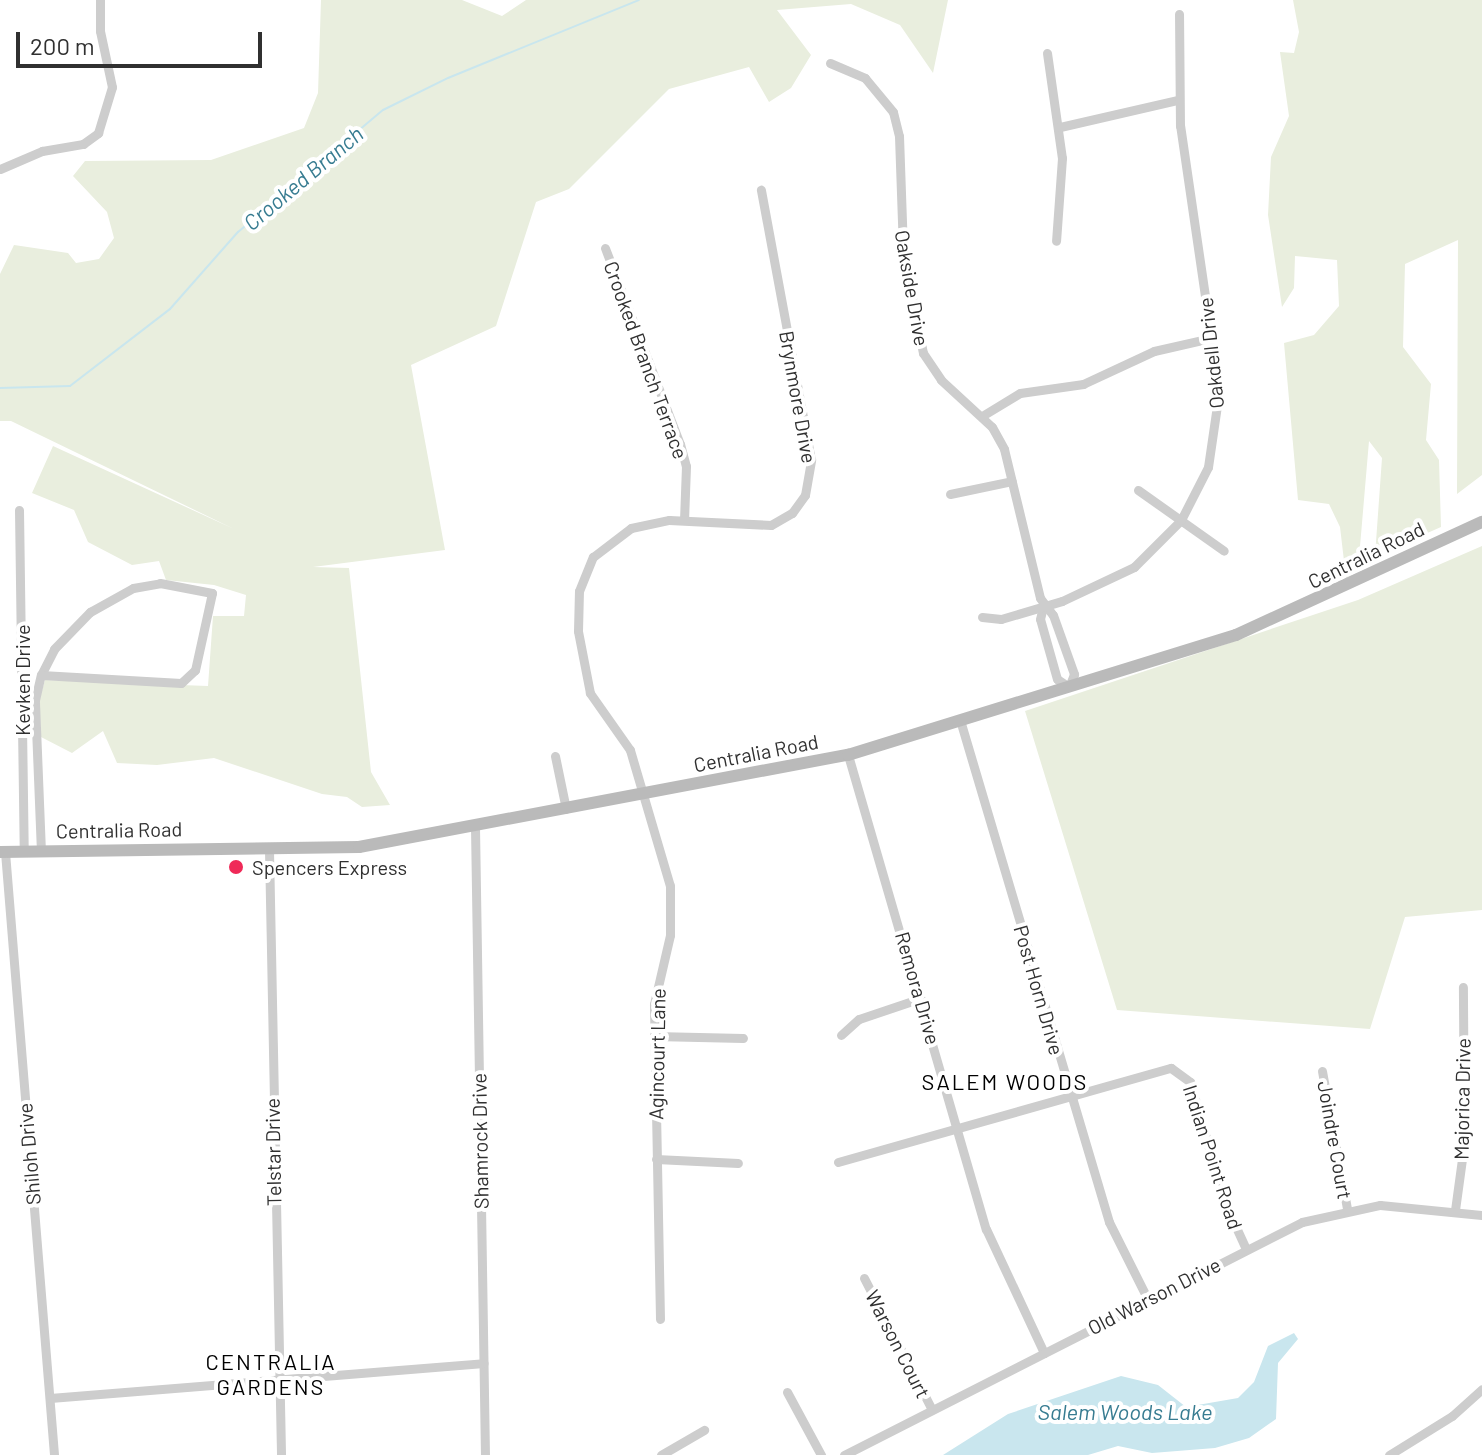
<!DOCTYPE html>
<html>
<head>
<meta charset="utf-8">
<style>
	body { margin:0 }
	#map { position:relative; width:1482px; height:1455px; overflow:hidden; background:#fff; font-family:Barlow,sans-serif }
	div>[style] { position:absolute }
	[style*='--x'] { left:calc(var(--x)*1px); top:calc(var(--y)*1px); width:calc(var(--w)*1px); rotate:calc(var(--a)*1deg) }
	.green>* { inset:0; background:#e9eede }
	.water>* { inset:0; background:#c9e6ee }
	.stream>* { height:2px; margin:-1px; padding:0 1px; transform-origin:1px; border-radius:1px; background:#c9e6ee }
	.street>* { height:9px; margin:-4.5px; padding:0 4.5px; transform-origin:4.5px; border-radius:4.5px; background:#cdcdcd }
	.secondary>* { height:12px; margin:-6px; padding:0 6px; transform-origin:6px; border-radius:6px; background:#bababa }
	.dots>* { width:22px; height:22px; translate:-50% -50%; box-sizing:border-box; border:4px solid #fff; border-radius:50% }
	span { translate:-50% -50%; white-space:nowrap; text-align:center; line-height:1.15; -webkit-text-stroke:8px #fff; paint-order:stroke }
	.street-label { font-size:20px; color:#303030 }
	.poi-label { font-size:20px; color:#303030 }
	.left { translate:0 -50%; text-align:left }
	.water-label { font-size:22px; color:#377c91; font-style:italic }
	.neighbourhood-label { font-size:22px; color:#000; letter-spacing:2px }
	.scale { position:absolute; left:16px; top:32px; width:246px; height:36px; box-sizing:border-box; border:4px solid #303030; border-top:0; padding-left:10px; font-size:24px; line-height:28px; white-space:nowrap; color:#303030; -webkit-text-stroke:6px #fff; paint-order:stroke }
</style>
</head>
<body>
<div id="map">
	<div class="green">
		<i style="clip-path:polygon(321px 0,462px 0,502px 16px,526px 0,948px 0,933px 73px,900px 25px,851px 4px,777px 10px,811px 55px,791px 88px,769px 102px,749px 67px,669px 89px,569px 189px,536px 202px,496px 326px,411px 365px,445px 550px,313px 567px,349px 568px,371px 772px,390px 805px,362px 807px,347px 797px,322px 794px,214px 758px,157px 765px,117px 763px,103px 731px,72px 753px,41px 737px,39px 701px,45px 680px,208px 686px,213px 616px,244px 616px,246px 595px,214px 585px,166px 580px,159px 561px,132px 565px,88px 542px,74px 510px,32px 493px,53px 446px,234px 529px,11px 421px,0 421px,0 274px,14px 245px,68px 253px,76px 263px,99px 259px,114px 238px,107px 212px,73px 176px,85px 161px,211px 160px,304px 128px,318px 93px)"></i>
		<i style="clip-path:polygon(1293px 0,1482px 0,1482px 475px,1457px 494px,1458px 240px,1405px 264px,1403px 347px,1431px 384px,1426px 440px,1439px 460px,1441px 527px,1375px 556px,1382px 458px,1369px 441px,1358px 570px,1346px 578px,1340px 527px,1329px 504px,1298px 500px,1284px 343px,1314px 335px,1339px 306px,1337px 260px,1295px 256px,1294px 288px,1282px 307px,1268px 215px,1271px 157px,1289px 116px,1280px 52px,1294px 53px,1299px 32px)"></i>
		<i style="clip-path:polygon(1482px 546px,1482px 910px,1405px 917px,1370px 1029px,1117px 1010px,1025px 711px,1358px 600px)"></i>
	</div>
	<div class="water">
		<i style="clip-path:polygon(1294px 1333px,1298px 1339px,1278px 1363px,1276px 1419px,1249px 1438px,1215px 1448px,1152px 1453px,1118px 1446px,1088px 1455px,943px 1455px,1008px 1414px,1121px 1376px,1158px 1385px,1186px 1407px,1238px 1398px,1254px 1382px,1268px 1346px)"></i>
	</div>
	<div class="stream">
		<i style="--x:0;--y:388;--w:70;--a:-1.6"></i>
		<i style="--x:70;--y:386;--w:126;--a:-37.6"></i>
		<i style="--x:170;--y:309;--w:103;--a:-48.6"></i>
		<i style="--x:238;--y:232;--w:189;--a:-40.1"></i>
		<i style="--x:383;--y:110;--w:72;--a:-26.2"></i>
		<i style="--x:448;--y:78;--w:206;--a:-22.2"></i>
	</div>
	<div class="street">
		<i style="--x:1047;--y:53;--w:106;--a:81.9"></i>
		<i style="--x:1062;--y:158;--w:83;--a:94.1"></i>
		<i style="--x:830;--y:63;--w:38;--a:23"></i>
		<i style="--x:865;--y:78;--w:44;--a:50.5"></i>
		<i style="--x:893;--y:112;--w:25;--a:76"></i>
		<i style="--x:899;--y:136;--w:116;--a:88"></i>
		<i style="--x:903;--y:252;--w:103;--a:78.8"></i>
		<i style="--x:923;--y:353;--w:32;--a:56"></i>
		<i style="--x:941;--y:380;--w:69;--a:42.7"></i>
		<i style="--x:992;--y:427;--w:25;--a:61"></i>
		<i style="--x:1004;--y:449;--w:153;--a:76.4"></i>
		<i style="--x:1040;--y:598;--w:21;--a:53"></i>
		<i style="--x:1053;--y:615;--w:63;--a:70.4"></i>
		<i style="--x:1074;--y:674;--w:14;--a:111"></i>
		<i style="--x:1069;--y:687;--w:14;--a:-146"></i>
		<i style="--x:1057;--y:679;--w:62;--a:-105.8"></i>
		<i style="--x:1040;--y:619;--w:12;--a:-76"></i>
		<i style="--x:1060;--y:127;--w:121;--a:-12.9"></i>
		<i style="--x:0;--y:169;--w:46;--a:-23.2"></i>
		<i style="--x:42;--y:151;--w:42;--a:-9.7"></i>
		<i style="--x:83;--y:144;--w:19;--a:-36"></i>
		<i style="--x:98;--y:133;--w:48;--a:-73.1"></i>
		<i style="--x:112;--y:87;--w:57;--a:-102.1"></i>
		<i style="--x:100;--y:31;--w:31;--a:-90"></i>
		<i style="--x:605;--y:248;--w:210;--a:69.1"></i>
		<i style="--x:680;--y:444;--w:23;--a:75"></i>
		<i style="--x:686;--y:466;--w:54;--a:92.1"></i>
		<i style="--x:982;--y:416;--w:44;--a:-31.2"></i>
		<i style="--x:1020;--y:393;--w:64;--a:-8.1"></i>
		<i style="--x:1083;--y:384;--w:78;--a:-24.9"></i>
		<i style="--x:1154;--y:351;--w:58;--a:-12.8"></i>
		<i style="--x:1138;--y:490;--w:105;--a:35.3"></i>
		<i style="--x:950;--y:494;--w:63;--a:-11.8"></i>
		<i style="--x:19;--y:510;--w:342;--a:89.2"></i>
		<i style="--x:982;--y:617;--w:19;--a:6"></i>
		<i style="--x:1001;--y:619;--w:64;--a:-16.4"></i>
		<i style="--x:1062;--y:601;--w:80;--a:-25.3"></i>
		<i style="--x:1134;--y:567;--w:66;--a:-45"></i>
		<i style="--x:1181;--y:520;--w:59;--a:-63"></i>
		<i style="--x:1208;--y:467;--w:76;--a:-81.7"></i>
		<i style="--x:1219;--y:392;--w:269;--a:-98.3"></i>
		<i style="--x:1180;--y:126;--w:112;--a:-90.5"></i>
		<i style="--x:960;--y:720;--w:524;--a:73.47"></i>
		<i style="--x:1109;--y:1222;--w:87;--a:63.4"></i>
		<i style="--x:848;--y:755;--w:494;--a:73.8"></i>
		<i style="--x:986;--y:1229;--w:137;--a:64.9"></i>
		<i style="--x:555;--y:756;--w:54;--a:78.3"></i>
		<i style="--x:475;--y:827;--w:628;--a:89.09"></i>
		<i style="--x:269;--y:850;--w:605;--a:88.86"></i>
		<i style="--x:5;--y:852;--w:605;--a:85.35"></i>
		<i style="--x:41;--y:852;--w:152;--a:-92.3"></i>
		<i style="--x:35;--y:700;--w:26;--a:-77"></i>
		<i style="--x:41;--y:675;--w:29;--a:-63"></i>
		<i style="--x:54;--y:649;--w:52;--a:-45.8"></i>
		<i style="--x:90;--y:612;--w:49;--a:-29.2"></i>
		<i style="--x:133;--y:588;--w:27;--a:-10"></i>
		<i style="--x:160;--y:583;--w:53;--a:10.9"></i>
		<i style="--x:212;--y:593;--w:79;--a:102.4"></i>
		<i style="--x:195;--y:670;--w:19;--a:137"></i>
		<i style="--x:181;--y:683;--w:140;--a:-176.7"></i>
		<i style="--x:841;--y:1035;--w:24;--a:-42"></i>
		<i style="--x:859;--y:1019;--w:65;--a:-18.7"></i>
		<i style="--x:654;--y:1036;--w:89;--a:1.3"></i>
		<i style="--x:1322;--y:1071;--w:140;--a:79.7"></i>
		<i style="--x:656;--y:1159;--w:82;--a:2.8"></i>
		<i style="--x:838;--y:1162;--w:346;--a:-15.8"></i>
		<i style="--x:1171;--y:1068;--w:24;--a:36"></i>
		<i style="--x:1190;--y:1082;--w:126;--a:73.9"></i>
		<i style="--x:1225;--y:1203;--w:51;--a:65.5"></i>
		<i style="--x:1455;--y:1210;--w:67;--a:-82.2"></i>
		<i style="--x:1464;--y:1144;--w:157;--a:-90.4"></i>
		<i style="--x:864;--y:1278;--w:148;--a:62.7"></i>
		<i style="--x:660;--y:1319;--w:315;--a:-91.1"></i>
		<i style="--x:654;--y:1004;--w:71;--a:-76.9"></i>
		<i style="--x:670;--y:935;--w:49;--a:-90"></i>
		<i style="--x:670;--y:886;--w:142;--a:-106.4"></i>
		<i style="--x:630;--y:750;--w:70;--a:-125.1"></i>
		<i style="--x:590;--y:693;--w:63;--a:-101"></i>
		<i style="--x:578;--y:631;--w:40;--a:-88.6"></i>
		<i style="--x:579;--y:591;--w:37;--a:-68"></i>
		<i style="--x:593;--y:557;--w:48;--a:-37.3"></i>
		<i style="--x:631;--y:528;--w:39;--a:-12"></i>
		<i style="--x:669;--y:520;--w:102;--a:2.8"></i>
		<i style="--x:771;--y:525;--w:24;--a:-30"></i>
		<i style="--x:792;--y:513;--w:22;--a:-54"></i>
		<i style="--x:805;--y:495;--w:36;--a:-80"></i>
		<i style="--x:811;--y:460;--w:275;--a:-100.5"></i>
		<i style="--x:787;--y:1392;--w:72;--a:61.6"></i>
		<i style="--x:50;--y:1398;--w:435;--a:-4.6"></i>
		<i style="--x:661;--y:1455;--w:50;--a:-30.2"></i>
		<i style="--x:844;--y:1455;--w:514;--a:-26.96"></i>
		<i style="--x:1302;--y:1222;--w:80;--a:-12.3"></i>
		<i style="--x:1380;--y:1205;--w:102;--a:5.6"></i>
		<i style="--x:1389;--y:1455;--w:74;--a:-31.8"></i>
		<i style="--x:1452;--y:1416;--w:40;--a:-42"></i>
	</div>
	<div class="secondary">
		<i style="--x:0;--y:852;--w:359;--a:-0.8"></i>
		<i style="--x:359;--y:847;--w:498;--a:-10.7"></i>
		<i style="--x:848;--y:755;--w:406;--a:-17.2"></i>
		<i style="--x:1236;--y:635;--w:271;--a:-24.7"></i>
	</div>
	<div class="dots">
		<i style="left:236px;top:867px;background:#ef2a58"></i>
	</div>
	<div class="street-label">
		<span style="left:912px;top:288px;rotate:80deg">Oakside Drive</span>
		<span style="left:1211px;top:353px;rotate:-96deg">Oakdell Drive</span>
		<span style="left:646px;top:360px;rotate:70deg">Crooked Branch Terrace</span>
		<span style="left:798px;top:397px;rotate:80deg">Brynmore Drive</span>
		<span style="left:1366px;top:555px;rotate:-26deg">Centralia Road</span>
		<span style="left:22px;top:680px;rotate:-90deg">Kevken Drive</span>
		<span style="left:756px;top:753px;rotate:-11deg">Centralia Road</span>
		<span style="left:119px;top:830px;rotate:-1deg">Centralia Road</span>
		<span style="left:918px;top:988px;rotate:74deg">Remora Drive</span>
		<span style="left:1039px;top:990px;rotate:74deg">Post Horn Drive</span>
		<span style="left:657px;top:1054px;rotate:-89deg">Agincourt Lane</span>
		<span style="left:1462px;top:1099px;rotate:-89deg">Majorica Drive</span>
		<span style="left:1335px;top:1140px;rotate:80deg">Joindre Court</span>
		<span style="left:480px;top:1141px;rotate:-91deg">Shamrock Drive</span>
		<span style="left:273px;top:1152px;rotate:-91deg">Telstar Drive</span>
		<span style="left:29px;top:1154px;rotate:-95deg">Shiloh Drive</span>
		<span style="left:1213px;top:1157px;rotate:72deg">Indian Point Road</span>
		<span style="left:1154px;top:1296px;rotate:-27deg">Old Warson Drive</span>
		<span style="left:898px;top:1344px;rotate:63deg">Warson Court</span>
	</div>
	<div class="poi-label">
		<span class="left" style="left:252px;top:867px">Spencers Express</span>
	</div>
	<div class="water-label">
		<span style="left:303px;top:178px;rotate:-40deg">Crooked Branch</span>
		<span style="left:1125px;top:1412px">Salem Woods Lake</span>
	</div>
	<div class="neighbourhood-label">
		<span style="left:1005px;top:1082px">SALEM WOODS</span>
		<span style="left:271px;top:1374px">CENTRALIA<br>GARDENS</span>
	</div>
	<div class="scale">200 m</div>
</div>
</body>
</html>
